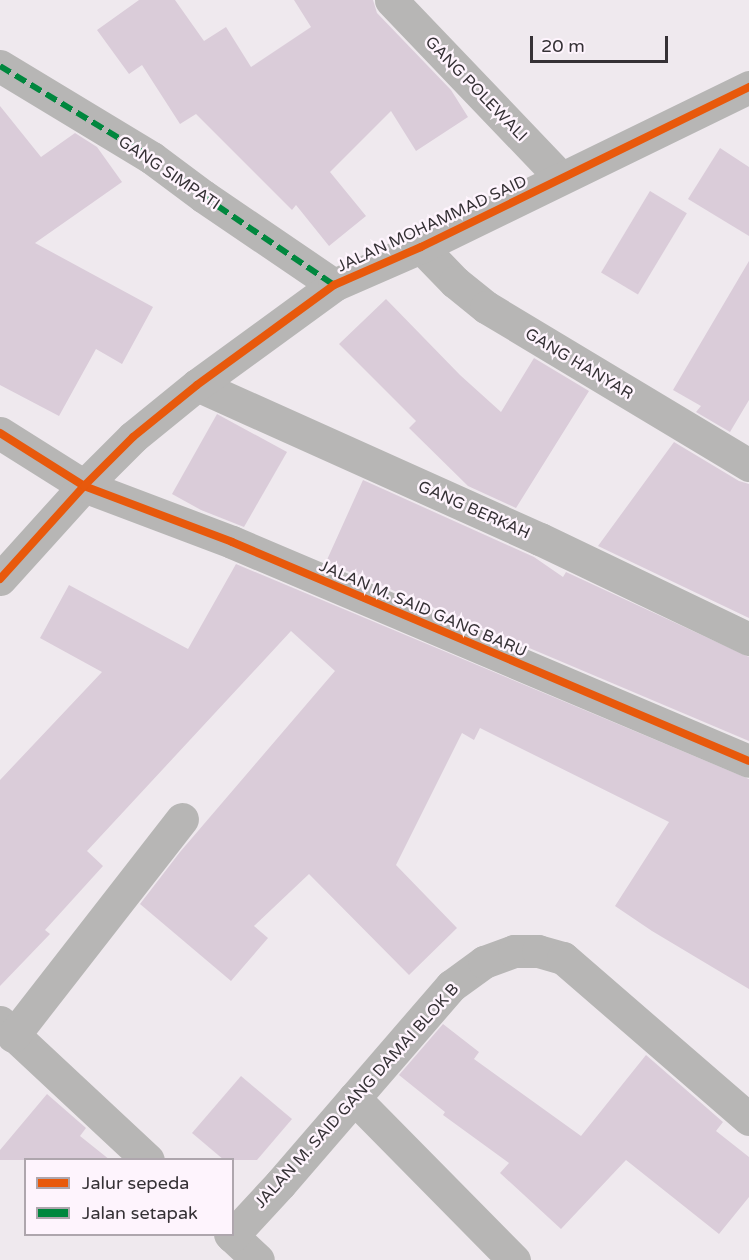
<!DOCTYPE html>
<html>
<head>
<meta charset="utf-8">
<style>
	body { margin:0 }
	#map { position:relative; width:749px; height:1260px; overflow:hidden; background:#efe9ee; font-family:"Varela Round",sans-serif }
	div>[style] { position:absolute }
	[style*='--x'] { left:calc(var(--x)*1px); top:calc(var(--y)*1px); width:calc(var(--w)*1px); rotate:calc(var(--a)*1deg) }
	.building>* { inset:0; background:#daccd9; transform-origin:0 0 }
	.minor>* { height:33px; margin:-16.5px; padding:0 16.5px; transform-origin:16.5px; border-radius:16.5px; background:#b7b6b5 }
	.tertiary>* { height:33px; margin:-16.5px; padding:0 16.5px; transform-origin:16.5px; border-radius:16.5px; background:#b7b6b5 }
	.quiet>* { height:6px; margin-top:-3px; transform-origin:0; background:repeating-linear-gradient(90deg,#00873e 0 12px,transparent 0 18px) }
	.cycleway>* { height:8px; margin:-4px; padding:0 4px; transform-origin:4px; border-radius:4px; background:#e8590c }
	span { translate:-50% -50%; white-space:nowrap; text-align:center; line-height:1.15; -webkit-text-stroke:5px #fef4fd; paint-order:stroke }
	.street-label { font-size:16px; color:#353135 }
	.legend { position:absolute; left:24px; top:1158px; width:210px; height:78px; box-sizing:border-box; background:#fef4fd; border:2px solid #aea6ad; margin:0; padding:8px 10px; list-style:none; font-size:18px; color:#353135 }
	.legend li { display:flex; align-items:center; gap:12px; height:30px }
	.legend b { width:30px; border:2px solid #aea6ad }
	.scale { position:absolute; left:530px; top:36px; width:138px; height:27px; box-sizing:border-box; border:3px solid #353135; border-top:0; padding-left:8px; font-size:18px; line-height:21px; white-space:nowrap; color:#353135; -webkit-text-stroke:4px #fef4fd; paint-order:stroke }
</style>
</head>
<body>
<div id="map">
	<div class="building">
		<i style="clip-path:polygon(139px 0,175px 0,204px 41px,226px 27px,251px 67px,311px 27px,294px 0,373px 0,377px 13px,451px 90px,468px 117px,416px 151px,391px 111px,330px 172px,366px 216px,329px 246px,296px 205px,292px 210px,196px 114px,180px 124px,142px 65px,129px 74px,97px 30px)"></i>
		<i style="clip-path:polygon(0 106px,41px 157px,75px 133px,97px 147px,122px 182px,35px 243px,153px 307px,122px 364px,96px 349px,59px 416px,0 385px)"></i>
		<i style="clip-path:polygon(720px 148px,749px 167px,749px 236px,688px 199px)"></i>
		<i style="left:650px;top:191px;width:43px;height:95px;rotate:31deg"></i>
		<i style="clip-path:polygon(749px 261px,749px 400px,730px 432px,696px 412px,701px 406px,673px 390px)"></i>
		<i style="clip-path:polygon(386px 299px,460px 375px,501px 412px,534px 358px,589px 391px,516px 508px,468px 486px,409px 428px,416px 421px,339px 344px)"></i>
		<i style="clip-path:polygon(217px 414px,287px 452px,244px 527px,201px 510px,172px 494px)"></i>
		<i style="clip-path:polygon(674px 442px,739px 481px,749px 484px,749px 618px,598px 546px)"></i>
		<i style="clip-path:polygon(363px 480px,534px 557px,563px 577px,566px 572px,749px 657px,749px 741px,326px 562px)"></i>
		<i style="clip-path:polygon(236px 564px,749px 779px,749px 989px,652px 931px,615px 906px,669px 822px,480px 728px,474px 740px,462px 733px,396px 865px,457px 928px,409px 975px,309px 874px,254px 926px,268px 938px,231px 981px,140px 904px,180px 852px,335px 671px,291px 631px,87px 851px,103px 866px,45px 930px,50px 934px,0 986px,0 780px,102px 672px,40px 638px,69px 585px,188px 649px)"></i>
		<i style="clip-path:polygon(443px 1024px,479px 1052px,474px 1059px,581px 1136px,646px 1055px,723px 1122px,716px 1131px,749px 1157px,749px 1197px,719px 1234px,626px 1160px,561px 1229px,500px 1173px,509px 1163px,443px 1115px,445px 1112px,399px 1075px)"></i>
		<i style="clip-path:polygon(241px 1076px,292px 1119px,257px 1160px,224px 1160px,192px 1133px)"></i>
		<i style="clip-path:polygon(47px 1094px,86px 1128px,80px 1136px,110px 1160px,0 1160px,0 1150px)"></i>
	</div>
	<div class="minor">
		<i style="--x:391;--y:0;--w:246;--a:46.3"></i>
		<i style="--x:0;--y:66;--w:178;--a:31.2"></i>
		<i style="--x:152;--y:158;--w:64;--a:36.7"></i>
		<i style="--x:203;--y:196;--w:158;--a:34.2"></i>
		<i style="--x:421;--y:247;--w:49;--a:45.8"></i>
		<i style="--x:455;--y:282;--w:40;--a:39"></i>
		<i style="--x:486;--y:307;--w:307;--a:31"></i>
		<i style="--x:197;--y:385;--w:376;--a:24.2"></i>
		<i style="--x:540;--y:539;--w:232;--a:25.6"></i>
		<i style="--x:0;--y:433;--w:99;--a:32.2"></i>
		<i style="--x:84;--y:486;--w:158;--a:20.7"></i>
		<i style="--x:232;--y:542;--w:561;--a:22.96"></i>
		<i style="--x:0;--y:1022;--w:202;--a:43"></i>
		<i style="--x:13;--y:1036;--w:275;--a:-52.1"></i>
		<i style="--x:354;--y:1098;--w:228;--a:45.4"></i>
		<i style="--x:230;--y:1234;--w:38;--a:43"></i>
		<i style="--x:232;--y:1236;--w:71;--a:-47.3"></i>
		<i style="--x:280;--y:1184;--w:262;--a:-49.2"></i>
		<i style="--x:451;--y:986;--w:41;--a:-36"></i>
		<i style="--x:484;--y:962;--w:32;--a:-20"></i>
		<i style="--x:514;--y:951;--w:24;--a:0"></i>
		<i style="--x:538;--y:951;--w:26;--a:16"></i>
		<i style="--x:563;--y:958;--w:246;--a:40.9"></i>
	</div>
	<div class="tertiary">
		<i style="--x:0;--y:579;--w:125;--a:-47.9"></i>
		<i style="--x:84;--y:486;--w:69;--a:-45"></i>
		<i style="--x:133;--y:437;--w:82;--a:-39.1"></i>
		<i style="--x:197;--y:385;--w:170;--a:-36.1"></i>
		<i style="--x:334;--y:285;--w:95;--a:-23.6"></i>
		<i style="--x:421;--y:247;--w:365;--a:-26"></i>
	</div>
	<div class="quiet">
		<i style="--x:0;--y:66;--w:178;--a:31.2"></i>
		<i style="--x:152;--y:158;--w:64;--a:36.7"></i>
		<i style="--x:203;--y:196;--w:158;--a:34.2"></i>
	</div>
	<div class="cycleway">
		<i style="--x:0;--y:433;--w:99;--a:32.2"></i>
		<i style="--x:84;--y:486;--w:158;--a:20.7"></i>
		<i style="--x:232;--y:542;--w:561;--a:22.96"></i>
		<i style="--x:0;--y:579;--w:125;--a:-47.9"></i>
		<i style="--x:84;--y:486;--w:69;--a:-45"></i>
		<i style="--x:133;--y:437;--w:82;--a:-39.1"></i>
		<i style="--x:197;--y:385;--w:170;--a:-36.1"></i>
		<i style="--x:334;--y:285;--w:95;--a:-23.6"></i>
		<i style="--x:421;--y:247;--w:365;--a:-26"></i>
	</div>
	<div class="street-label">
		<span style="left:476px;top:89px;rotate:46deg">GANG POLEWALI</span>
		<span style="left:169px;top:173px;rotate:34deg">GANG SIMPATI</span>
		<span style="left:432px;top:224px;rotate:-25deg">JALAN MOHAMMAD SAID</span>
		<span style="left:579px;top:364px;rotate:31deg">GANG HANYAR</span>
		<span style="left:474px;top:510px;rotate:24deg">GANG BERKAH</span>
		<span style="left:423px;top:609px;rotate:23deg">JALAN M. SAID GANG BARU</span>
		<span style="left:357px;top:1096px;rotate:-48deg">JALAN M. SAID GANG DAMAI BLOK B</span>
	</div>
	<ul class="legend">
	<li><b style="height:8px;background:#e8590c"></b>Jalur sepeda</li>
	<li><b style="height:8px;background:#00873e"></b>Jalan setapak</li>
	</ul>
	<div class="scale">20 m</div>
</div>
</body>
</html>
